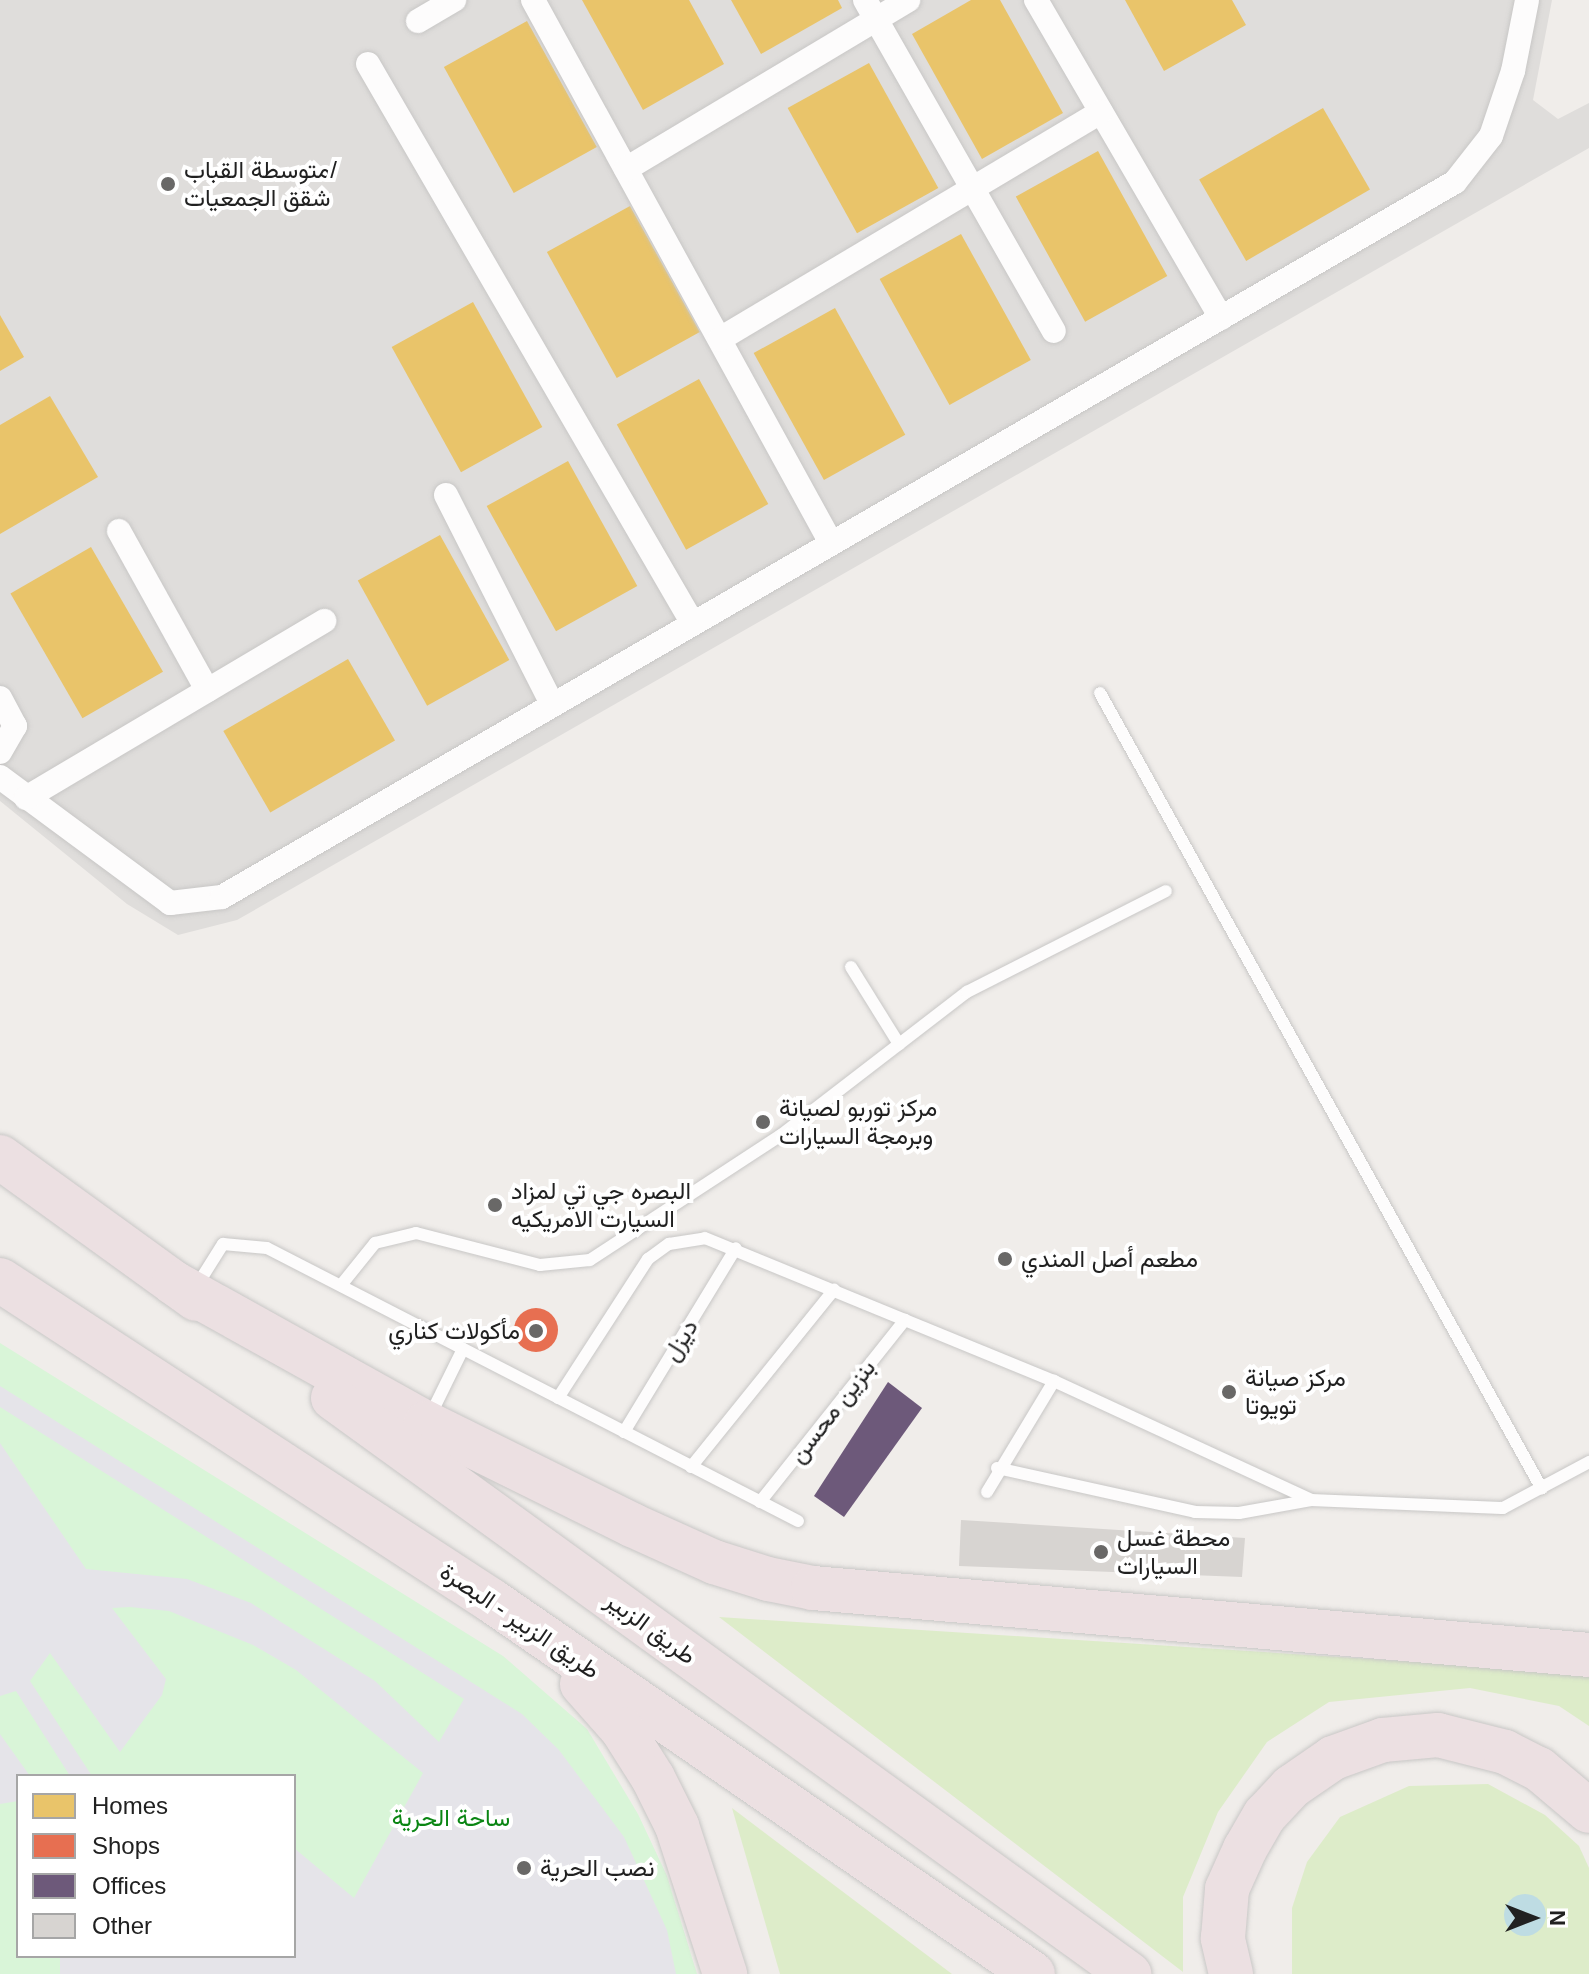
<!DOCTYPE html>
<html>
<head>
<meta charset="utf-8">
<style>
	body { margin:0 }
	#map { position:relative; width:1589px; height:1974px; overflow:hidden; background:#f0edea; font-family:Helvetica,Vazirmatn,sans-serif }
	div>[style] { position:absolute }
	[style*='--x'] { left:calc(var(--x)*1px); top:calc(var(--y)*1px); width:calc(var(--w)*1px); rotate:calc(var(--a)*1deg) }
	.residential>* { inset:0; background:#dfdddb }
	.grass>* { inset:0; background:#ddecc9 }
	.park>* { inset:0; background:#d9f5d8 }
	.plaza>* { inset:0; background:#e5e4e9 }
	.water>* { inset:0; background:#bedce3 }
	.round { border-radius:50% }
	.homes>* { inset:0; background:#e9c46a; transform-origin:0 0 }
	.shops>* { inset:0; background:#e76f51 }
	.offices>* { inset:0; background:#6d597a }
	.building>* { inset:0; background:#d7d4d1 }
	.roads { filter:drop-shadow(0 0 2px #c8c7c6) drop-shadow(0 0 2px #c8c7c6) }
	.lane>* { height:12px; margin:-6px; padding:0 6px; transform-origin:6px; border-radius:6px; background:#fdfcfc }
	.street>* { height:24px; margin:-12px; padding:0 12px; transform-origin:12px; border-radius:12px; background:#fdfcfc }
	.highway>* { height:44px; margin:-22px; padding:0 22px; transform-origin:22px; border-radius:22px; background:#ece0e2 }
	.dots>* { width:22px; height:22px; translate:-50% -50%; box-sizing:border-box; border:4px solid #fff; border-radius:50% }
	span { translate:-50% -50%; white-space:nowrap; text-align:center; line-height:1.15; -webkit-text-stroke:8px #fff; paint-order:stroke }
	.poi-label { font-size:24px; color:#212121 }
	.left { translate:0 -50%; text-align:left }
	.right { translate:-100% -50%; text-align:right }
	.street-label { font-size:24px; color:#212121 }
	.park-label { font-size:24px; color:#0a8513 }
	.legend { position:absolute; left:16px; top:1774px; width:280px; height:184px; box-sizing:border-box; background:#fff; border:2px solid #a6a6a6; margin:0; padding:10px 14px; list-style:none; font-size:24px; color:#212121 }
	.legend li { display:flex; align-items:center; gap:16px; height:40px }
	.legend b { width:40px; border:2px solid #a6a6a6 }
	.north { position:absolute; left:1493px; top:1878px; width:80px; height:80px; -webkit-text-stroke:6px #fff; paint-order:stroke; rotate:90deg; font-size:22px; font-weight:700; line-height:32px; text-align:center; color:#212121 }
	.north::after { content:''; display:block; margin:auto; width:28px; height:36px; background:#212121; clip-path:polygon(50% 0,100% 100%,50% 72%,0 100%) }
</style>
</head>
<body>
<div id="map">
	<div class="residential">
		<i style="clip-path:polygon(0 0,1552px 0,1533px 100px,1558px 119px,1589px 103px,1589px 148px,237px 920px,178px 935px,127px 904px,0 801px)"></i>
	</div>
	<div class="grass">
		<i style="clip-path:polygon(719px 1617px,1589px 1673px,1589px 1726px,1559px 1706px,1470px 1688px,1329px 1702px,1267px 1742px,1218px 1812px,1183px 1897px,1183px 1972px)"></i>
		<i style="clip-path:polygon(1488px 1784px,1545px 1815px,1579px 1846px,1589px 1868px,1589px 1974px,1292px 1974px,1292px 1908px,1307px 1862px,1340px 1817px,1409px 1786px)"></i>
		<i style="clip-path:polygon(732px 1808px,952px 1974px,780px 1974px)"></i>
	</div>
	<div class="park">
		<i style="clip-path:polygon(evenodd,0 1343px,503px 1656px,587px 1729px,638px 1814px,667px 1876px,697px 1974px,0 1974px,0 1343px,18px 1776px,294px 1776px,294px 1956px,18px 1956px,18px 1776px)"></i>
	</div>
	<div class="plaza">
		<i style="clip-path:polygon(0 1386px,522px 1714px,559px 1750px,624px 1837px,667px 1930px,676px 1974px,60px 1974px,60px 1956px,294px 1956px,294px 1848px,354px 1898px,423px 1773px,296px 1670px,253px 1645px,169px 1611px,130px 1607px,112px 1608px,166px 1679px,162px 1695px,120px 1752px,50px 1653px,30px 1681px,92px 1776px,70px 1776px,16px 1691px,0 1696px,0 1443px,86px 1569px,187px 1579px,251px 1603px,375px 1681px,439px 1742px,464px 1699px,0 1407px)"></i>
		<i style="clip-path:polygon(0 1734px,30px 1776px,18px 1776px,18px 1801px,0 1804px)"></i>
	</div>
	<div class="water">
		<i class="round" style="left:1504px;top:1894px;width:42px;height:42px"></i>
	</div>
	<div class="homes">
		<i style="clip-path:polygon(582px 0,689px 0,724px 64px,643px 110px)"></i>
		<i style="clip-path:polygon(731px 0,838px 0,842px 8px,761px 54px)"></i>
		<i style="clip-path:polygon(971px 0,1000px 0,1063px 113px,982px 159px,912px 34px)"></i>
		<i style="clip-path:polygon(1125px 0,1232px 0,1246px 25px,1164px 71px)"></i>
		<i style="left:527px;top:21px;width:144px;height:95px;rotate:61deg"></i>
		<i style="left:869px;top:63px;width:143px;height:93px;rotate:61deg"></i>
		<i style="left:1323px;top:108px;width:94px;height:143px;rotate:60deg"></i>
		<i style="left:1098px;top:151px;width:143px;height:94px;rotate:61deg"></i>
		<i style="left:630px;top:206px;width:144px;height:95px;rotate:61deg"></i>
		<i style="left:961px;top:234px;width:144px;height:93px;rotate:61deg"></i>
		<i style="left:473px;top:302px;width:143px;height:93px;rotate:61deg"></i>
		<i style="left:835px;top:308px;width:145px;height:93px;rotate:61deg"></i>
		<i style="clip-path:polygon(0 315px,24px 357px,0 371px)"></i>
		<i style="left:699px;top:379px;width:143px;height:94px;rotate:61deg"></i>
		<i style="clip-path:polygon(50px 396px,98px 477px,0 534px,0 425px)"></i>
		<i style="left:568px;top:461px;width:143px;height:93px;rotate:61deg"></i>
		<i style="left:440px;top:535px;width:143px;height:94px;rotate:61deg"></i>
		<i style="left:91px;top:547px;width:144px;height:93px;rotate:60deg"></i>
		<i style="left:348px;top:659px;width:94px;height:144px;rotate:60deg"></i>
	</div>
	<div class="shops">
		<i class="round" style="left:514px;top:1308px;width:44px;height:44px"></i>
	</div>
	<div class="offices">
		<i style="clip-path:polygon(888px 1382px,922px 1408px,844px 1517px,814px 1496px)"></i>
	</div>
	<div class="building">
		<i style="clip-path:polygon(961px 1520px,1245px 1538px,1242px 1577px,959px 1566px)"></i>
	</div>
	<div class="roads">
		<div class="lane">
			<i style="--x:1100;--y:693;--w:910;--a:60.96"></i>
			<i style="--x:851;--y:967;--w:91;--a:58.1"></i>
			<i style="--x:342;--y:1284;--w:53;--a:-51.2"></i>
			<i style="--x:375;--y:1243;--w:42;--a:-13.7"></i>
			<i style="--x:416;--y:1233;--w:128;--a:14.5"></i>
			<i style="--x:540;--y:1265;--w:50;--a:-5.7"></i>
			<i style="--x:590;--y:1260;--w:228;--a:-33.2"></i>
			<i style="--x:781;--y:1135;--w:235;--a:-37.6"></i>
			<i style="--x:967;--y:992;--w:223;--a:-26.9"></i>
			<i style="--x:196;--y:1287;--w:51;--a:-57.9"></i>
			<i style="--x:223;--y:1244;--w:44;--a:5.2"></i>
			<i style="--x:267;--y:1248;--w:597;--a:27.21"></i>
			<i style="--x:558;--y:1398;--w:166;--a:-57.1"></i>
			<i style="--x:648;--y:1259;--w:26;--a:-36"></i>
			<i style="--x:669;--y:1244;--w:36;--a:-9"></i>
			<i style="--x:705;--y:1238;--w:377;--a:22.3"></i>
			<i style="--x:1054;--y:1381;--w:283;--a:24.8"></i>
			<i style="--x:1311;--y:1500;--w:192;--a:2.4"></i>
			<i style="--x:1503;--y:1508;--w:98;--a:-28.1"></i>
			<i style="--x:429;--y:1418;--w:77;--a:-63.8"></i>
			<i style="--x:624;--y:1432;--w:215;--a:-58.7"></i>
			<i style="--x:691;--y:1467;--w:228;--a:-51.1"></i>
			<i style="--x:997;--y:1468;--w:203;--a:12.5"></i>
			<i style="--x:1195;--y:1512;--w:44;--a:1.3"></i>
			<i style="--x:1239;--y:1513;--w:73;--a:-10.2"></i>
			<i style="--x:987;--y:1492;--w:130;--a:-58.9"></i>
			<i style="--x:760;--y:1502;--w:233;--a:-51.5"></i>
		</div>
		<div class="street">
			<i style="--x:533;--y:0;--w:619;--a:61.24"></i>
			<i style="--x:865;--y:0;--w:381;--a:60.3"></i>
			<i style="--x:1036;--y:0;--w:368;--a:59.8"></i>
			<i style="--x:418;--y:21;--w:42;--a:-30.3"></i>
			<i style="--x:368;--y:64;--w:647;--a:59.87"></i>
			<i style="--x:626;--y:169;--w:329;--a:-30.9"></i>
			<i style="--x:720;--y:339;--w:443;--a:-30.8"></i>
			<i style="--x:446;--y:495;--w:234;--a:63.1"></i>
			<i style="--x:119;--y:531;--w:182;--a:61"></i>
			<i style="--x:0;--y:698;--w:32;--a:62"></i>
			<i style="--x:15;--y:726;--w:30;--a:120"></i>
			<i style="--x:0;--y:777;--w:212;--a:36.5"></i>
			<i style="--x:170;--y:903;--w:52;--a:-6.6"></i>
			<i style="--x:222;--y:897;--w:1425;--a:-30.11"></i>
			<i style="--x:1455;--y:182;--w:58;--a:-52"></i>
			<i style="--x:1491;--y:136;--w:69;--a:-71.3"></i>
			<i style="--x:1513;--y:71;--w:72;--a:-78.8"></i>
			<i style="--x:26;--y:798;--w:347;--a:-30.7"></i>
		</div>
		<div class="highway">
			<i style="--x:0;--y:1157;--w:242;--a:35.9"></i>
			<i style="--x:0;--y:1280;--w:587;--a:33.12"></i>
			<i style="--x:492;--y:1601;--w:657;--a:34.58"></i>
			<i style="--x:174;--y:1283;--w:288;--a:29.1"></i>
			<i style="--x:426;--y:1423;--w:230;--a:26.3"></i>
			<i style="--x:632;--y:1525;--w:90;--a:24.3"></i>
			<i style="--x:714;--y:1562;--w:57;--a:17.5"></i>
			<i style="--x:768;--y:1579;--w:46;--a:11.3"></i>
			<i style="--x:813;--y:1588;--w:779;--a:4.93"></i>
			<i style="--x:333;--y:1398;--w:983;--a:35.89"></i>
			<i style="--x:582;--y:1684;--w:60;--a:48.4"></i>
			<i style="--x:622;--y:1729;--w:58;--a:57.7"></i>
			<i style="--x:653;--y:1778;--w:54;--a:63.4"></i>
			<i style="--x:677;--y:1826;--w:156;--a:72"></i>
			<i style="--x:1231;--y:1974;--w:37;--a:-103"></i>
			<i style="--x:1223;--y:1938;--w:49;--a:-85.3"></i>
			<i style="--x:1227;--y:1889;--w:44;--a:-65.8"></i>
			<i style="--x:1245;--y:1849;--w:39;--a:-60"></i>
			<i style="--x:1265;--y:1815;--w:38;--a:-47"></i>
			<i style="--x:1291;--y:1787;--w:51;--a:-34.6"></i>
			<i style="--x:1333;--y:1758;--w:53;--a:-19.8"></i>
			<i style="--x:1383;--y:1740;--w:55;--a:-5.2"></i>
			<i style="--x:1438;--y:1735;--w:69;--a:14.2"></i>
			<i style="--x:1505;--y:1752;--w:38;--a:27"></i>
			<i style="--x:1539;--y:1769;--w:65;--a:40"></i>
		</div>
	</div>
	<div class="dots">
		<i style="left:168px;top:184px;background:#696867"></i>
		<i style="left:763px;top:1122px;background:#696867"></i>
		<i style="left:495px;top:1205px;background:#696867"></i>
		<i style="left:1005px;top:1259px;background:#696867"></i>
		<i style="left:536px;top:1331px;background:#696867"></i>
		<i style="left:1229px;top:1392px;background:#696867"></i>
		<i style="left:1101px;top:1552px;background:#696867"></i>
		<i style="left:524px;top:1868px;background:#696867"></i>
	</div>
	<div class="poi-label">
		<span class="left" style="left:184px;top:184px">متوسطة القباب/<br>شقق الجمعيات</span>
		<span class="left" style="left:779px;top:1122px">مركز توربو لصيانة<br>وبرمجة السيارات</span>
		<span class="left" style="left:511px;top:1205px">البصره جي تي لمزاد<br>السيارت الامريكيه</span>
		<span class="left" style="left:1021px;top:1259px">مطعم أصل المندي</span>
		<span class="right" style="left:520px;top:1331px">مأكولات كناري</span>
		<span class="left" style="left:1245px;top:1392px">مركز صيانة<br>تويوتا</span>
		<span class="left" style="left:1117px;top:1552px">محطة غسل<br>السيارات</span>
		<span class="left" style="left:540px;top:1868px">نصب الحرية</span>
	</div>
	<div class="street-label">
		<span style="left:680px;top:1340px;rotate:-58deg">ديزل</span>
		<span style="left:832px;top:1411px;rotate:-52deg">بنزين محسن</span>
		<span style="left:520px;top:1621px;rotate:34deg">طريق الزبير - البصرة</span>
		<span style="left:651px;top:1628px;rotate:36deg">طريق الزبير</span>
	</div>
	<div class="park-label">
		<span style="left:451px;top:1818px">ساحة الحرية</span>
	</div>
	<ul class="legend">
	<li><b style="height:22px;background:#e9c46a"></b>Homes</li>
	<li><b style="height:22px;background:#e76f51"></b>Shops</li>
	<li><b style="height:22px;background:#6d597a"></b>Offices</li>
	<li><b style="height:22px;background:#d7d4d1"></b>Other</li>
	</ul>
	<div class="north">N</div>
</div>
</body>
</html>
